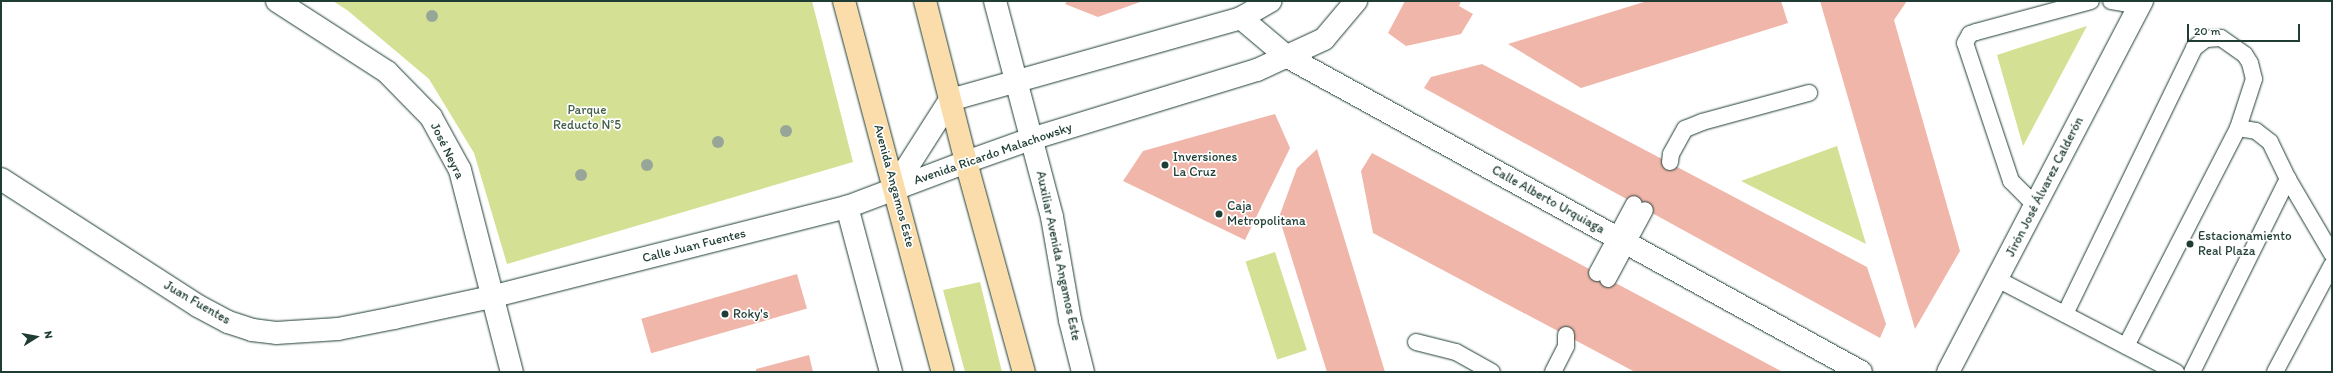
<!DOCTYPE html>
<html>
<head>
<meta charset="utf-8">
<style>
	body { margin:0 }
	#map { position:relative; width:2333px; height:373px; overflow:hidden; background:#fff; font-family:Itim,sans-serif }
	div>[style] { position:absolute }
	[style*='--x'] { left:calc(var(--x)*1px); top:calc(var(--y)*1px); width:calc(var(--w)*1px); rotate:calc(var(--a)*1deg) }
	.green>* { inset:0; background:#d4e093; transform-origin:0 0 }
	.building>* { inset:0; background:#f0b6a9; transform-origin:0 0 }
	.roads { filter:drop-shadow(0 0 1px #1f3d34) drop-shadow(0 0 1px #1f3d34) }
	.service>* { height:16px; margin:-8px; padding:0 8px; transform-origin:8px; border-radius:8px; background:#fff }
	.minor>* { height:22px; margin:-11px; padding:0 11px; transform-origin:11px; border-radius:11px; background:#fff }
	.tertiary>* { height:22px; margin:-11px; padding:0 11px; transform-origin:11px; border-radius:11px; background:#fff }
	.secondary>* { height:22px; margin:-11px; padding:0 11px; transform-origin:11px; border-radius:11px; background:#fff }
	.primary>* { height:22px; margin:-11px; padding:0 11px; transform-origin:11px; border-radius:11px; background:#faddab }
	.trees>* { width:12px; height:12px; margin:-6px; border-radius:50%; background:#98a69a }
	.dots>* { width:11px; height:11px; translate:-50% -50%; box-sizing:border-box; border:2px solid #fff; border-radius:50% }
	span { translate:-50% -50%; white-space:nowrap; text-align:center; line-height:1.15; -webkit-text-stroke:3.5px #fff; paint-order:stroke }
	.park-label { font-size:13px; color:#435e47 }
	.street-label { font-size:13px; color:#1f3d34 }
	.poi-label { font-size:13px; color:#1f3d34 }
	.left { translate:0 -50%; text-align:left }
	.frame { position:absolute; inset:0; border:2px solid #1f3d34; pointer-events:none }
	.north { position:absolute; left:16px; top:317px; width:40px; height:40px; -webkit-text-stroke:3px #fff; paint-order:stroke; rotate:79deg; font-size:11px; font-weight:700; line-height:16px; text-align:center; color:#1f3d34 }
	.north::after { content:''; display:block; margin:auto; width:14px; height:18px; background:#1f3d34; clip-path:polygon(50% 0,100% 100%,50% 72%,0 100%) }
	.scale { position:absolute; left:2187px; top:24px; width:113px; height:18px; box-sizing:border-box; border:2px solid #1f3d34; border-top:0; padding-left:5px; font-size:12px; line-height:14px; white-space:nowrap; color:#1f3d34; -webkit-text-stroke:3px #fff; paint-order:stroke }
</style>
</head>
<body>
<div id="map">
	<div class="green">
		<i style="clip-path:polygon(333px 1px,812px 1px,853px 162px,507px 264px,474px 153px,429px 79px,347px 10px)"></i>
		<i style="clip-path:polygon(2087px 26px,2023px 146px,1997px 55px)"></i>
		<i style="clip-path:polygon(1837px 146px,1866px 244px,1741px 181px)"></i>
		<i style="left:1275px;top:252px;width:103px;height:31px;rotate:72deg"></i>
		<i style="clip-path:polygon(980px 282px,1002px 372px,965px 372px,943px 290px)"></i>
	</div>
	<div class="building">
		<i style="clip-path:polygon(1067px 1px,1143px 1px,1098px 17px,1065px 4px)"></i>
		<i style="clip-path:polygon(1405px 1px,1461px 1px,1459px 6px,1473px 14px,1461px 34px,1406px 46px,1388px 33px)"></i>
		<i style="clip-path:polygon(1647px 1px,1781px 1px,1788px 23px,1581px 88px,1508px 44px)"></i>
		<i style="clip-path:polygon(1820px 1px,1907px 1px,1894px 20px,1960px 251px,1915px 329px)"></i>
		<i style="clip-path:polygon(1482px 64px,1867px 267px,1886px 324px,1880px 338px,1424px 88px,1431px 77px)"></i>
		<i style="clip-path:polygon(1275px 114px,1290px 148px,1245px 240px,1123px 181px,1143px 151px)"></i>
		<i style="clip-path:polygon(1317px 149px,1385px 372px,1327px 372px,1279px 217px,1297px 168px)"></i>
		<i style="clip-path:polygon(1372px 153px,1608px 279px,1783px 372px,1635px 372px,1373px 233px,1361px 171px)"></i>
		<i style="left:797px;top:274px;width:36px;height:162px;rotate:74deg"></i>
		<i style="clip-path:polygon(809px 355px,813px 372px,756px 372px,756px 369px)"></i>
	</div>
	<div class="roads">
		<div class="service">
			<i style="--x:2111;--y:1;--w:29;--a:10"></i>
			<i style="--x:1670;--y:162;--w:8;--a:-83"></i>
			<i style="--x:1671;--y:154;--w:29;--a:-61"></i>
			<i style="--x:1685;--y:129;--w:18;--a:-22"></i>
			<i style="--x:1702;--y:122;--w:111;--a:-15.2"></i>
			<i style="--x:2035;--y:205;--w:34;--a:-135"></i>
			<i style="--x:2011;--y:181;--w:145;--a:-108.4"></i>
			<i style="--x:1965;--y:43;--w:10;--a:-61"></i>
			<i style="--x:1970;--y:34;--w:6;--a:-18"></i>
			<i style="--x:1976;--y:32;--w:119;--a:-15.1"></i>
			<i style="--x:1597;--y:273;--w:78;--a:-61.8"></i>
			<i style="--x:1608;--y:279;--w:78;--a:-61.8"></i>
			<i style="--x:1997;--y:279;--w:202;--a:27.5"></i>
			<i style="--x:2065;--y:314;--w:296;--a:-64.1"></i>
			<i style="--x:2194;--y:48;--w:15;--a:-37"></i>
			<i style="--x:2206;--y:39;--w:15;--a:-4"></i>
			<i style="--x:2221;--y:38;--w:29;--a:35"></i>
			<i style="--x:2245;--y:55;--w:9;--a:58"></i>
			<i style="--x:2250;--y:63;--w:16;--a:76"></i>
			<i style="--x:2254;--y:79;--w:52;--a:108.1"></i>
			<i style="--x:2238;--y:128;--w:18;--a:9"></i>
			<i style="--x:2256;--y:131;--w:18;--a:38"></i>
			<i style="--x:2270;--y:142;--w:41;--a:64.1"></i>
			<i style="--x:2288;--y:179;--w:87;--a:59.6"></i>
			<i style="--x:1416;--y:342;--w:41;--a:14"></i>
			<i style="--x:1456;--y:352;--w:41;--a:29.1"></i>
			<i style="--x:2126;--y:346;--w:245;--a:-62.8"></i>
			<i style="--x:1553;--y:372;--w:29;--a:-63"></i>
			<i style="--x:1566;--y:346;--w:11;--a:-90"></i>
			<i style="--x:2192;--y:372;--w:216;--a:-63.6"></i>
			<i style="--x:2275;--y:372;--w:121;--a:-62"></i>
		</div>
		<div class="minor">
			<i style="--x:277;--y:1;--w:131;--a:32.8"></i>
			<i style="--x:387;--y:72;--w:63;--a:45.6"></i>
			<i style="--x:431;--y:117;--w:60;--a:61.3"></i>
			<i style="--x:460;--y:170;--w:209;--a:75.6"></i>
			<i style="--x:1241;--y:18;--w:59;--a:40.2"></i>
			<i style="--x:1286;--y:56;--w:656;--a:28.79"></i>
			<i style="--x:1;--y:179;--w:234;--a:32.8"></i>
			<i style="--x:198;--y:306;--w:34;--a:28"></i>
			<i style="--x:228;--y:322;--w:25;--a:18"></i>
			<i style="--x:252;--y:330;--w:24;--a:7"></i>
			<i style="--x:276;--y:333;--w:62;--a:-3.7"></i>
			<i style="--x:338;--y:329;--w:57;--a:-11.1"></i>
			<i style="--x:394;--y:318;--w:99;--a:-12.2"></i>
			<i style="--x:491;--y:297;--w:367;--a:-14.2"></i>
			<i style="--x:1948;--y:372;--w:419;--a:-62.4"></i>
		</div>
		<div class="tertiary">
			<i style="--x:995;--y:1;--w:223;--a:75.2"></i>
			<i style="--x:1052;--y:217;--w:105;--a:80.1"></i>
			<i style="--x:1070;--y:320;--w:54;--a:76"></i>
			<i style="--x:950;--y:100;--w:302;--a:-15.7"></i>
			<i style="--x:1241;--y:18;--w:34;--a:-30"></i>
			<i style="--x:966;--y:162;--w:69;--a:-19.5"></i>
			<i style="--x:1031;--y:139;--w:236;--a:-17"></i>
			<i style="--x:1257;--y:70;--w:74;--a:-24.8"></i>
			<i style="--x:1324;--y:39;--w:50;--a:-49.9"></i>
		</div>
		<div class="secondary">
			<i style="--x:894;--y:188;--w:104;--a:-57.5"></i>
			<i style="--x:891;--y:372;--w:171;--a:-104.9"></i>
			<i style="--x:847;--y:207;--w:127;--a:-20.7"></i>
		</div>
		<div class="primary">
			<i style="--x:844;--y:1;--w:384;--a:75.1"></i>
			<i style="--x:925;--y:1;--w:166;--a:75.7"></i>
			<i style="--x:966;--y:162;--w:218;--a:74.6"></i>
		</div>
	</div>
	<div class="trees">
		<i style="left:432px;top:16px"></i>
		<i style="left:786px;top:131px"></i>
		<i style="left:718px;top:142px"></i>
		<i style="left:647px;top:165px"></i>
		<i style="left:581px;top:175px"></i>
	</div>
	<div class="dots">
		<i style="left:1165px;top:165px;background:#1f3d34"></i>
		<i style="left:1219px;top:214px;background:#1f3d34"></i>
		<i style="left:2190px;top:244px;background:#1f3d34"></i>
		<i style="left:725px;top:314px;background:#1f3d34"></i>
	</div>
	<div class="park-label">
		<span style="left:587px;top:118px">Parque<br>Reducto N°5</span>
	</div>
	<div class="street-label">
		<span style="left:447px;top:151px;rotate:64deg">José Neyra</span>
		<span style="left:993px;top:154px;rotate:-19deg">Avenida Ricardo Malachowsky</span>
		<span style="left:894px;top:186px;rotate:75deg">Avenida Angamos Este</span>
		<span style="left:2045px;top:187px;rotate:-63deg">Jirón José Álvarez Calderón</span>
		<span style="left:1548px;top:200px;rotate:29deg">Calle Alberto Urquiaga</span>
		<span style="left:694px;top:246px;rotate:-14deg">Calle Juan Fuentes</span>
		<span style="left:1058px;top:256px;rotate:78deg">Auxiliar Avenida Angamos Este</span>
		<span style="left:197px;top:303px;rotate:30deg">Juan Fuentes</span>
	</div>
	<div class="poi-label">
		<span class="left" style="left:1173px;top:165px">Inversiones<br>La Cruz</span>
		<span class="left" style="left:1227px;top:214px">Caja<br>Metropolitana</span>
		<span class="left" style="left:2198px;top:244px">Estacionamiento<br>Real Plaza</span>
		<span class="left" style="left:733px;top:314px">Roky's</span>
	</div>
	<div class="frame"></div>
	<div class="north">N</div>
	<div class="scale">20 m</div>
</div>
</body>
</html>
